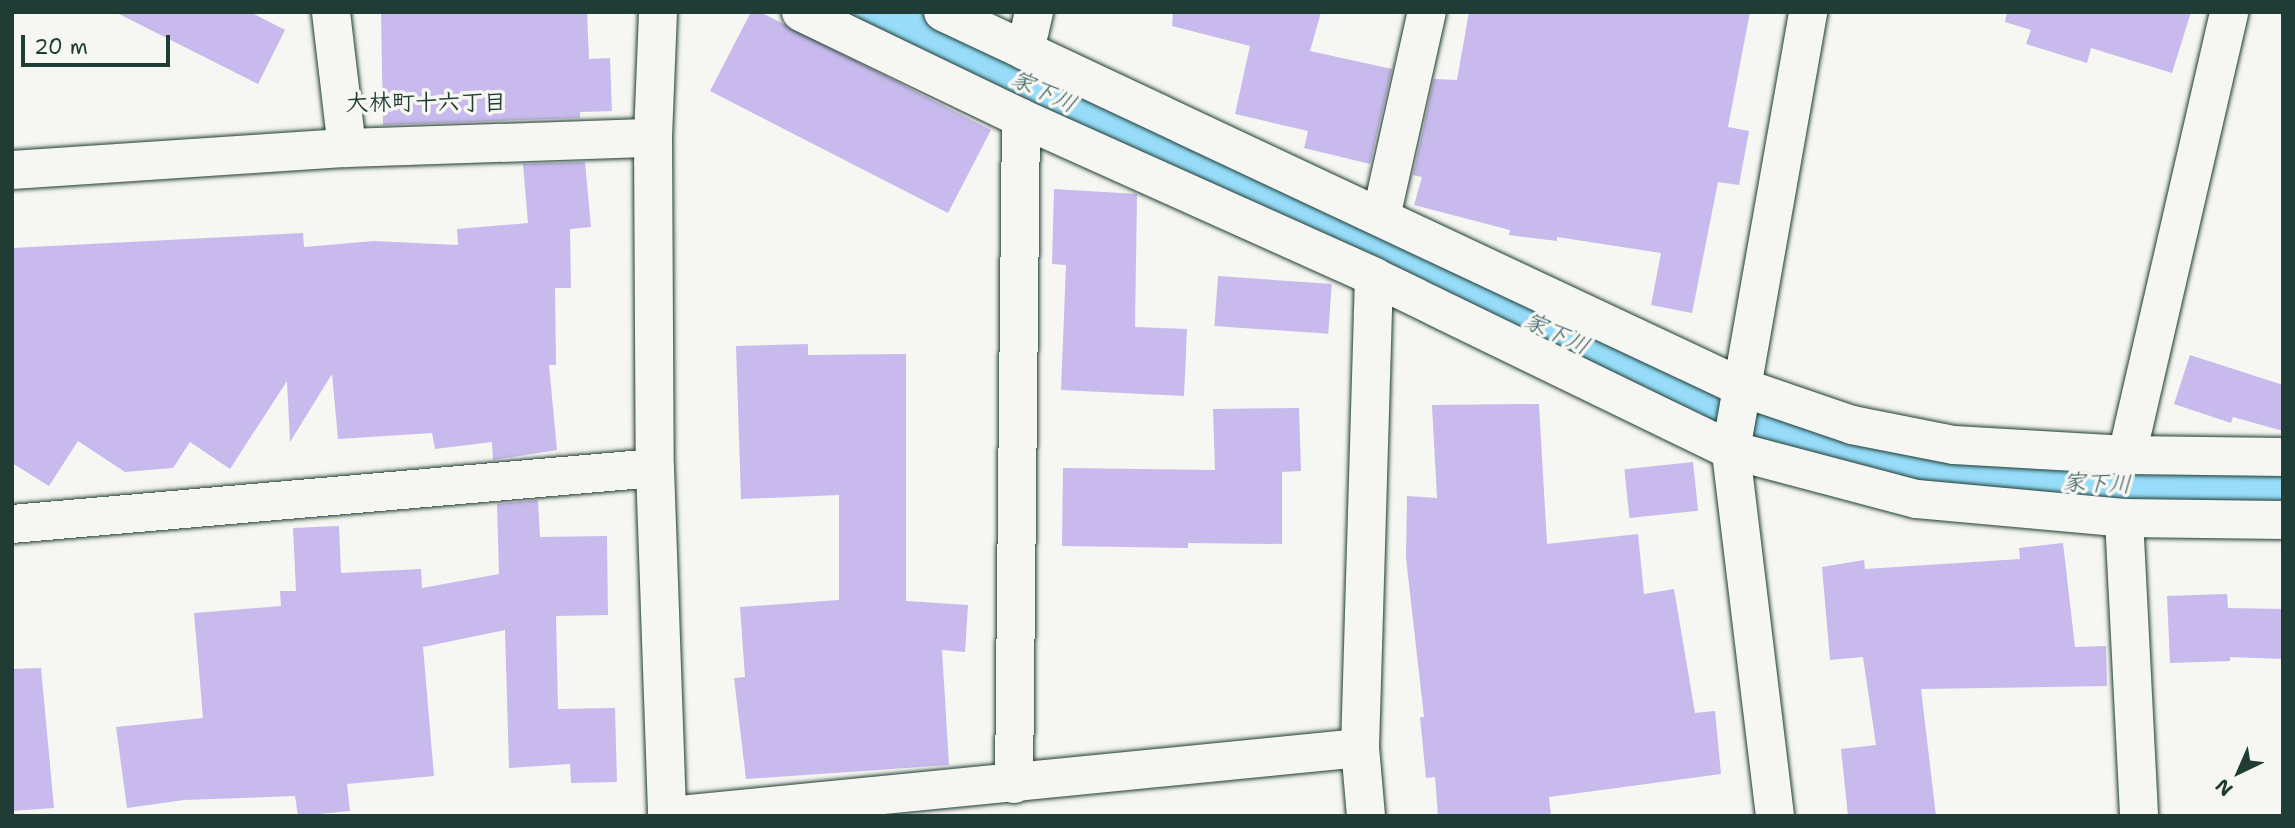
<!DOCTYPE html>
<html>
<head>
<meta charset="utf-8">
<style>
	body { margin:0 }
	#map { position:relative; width:2295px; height:828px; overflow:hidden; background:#f6f6f2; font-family:"Shantell Sans","Klee One",sans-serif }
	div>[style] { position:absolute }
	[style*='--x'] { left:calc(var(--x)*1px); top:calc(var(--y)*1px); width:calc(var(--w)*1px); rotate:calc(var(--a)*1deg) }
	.river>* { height:89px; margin:-44.5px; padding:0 44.5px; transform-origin:44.5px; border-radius:44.5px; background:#97ddf9 }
	.building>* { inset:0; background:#c8baec; transform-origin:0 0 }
	.roads { filter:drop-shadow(0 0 2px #1f3d34) drop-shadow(0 0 2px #1f3d34) }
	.minor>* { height:38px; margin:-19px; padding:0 19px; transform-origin:19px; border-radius:19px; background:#f6f6f2 }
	span { translate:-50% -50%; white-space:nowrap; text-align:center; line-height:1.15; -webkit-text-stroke:7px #f6f6f2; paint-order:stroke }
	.water-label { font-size:23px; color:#375d5b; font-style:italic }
	.neighbourhood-label { font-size:23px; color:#1f3d34; font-weight:700 }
	.frame { position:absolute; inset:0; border:14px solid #1f3d34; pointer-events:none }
	.north { position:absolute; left:2204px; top:737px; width:70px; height:70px; -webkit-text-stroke:5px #f6f6f2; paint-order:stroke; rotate:224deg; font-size:19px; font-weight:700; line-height:28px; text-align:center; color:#1f3d34 }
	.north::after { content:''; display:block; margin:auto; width:24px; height:32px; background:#1f3d34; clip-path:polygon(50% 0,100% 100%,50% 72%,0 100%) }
	.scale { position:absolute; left:21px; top:35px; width:149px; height:32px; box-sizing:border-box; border:4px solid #1f3d34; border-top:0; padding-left:9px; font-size:21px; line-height:24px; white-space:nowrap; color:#1f3d34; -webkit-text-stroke:5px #f6f6f2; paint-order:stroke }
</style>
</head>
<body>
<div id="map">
	<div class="river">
		<i style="--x:876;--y:12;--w:897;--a:25.28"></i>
		<i style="--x:1687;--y:395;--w:160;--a:20.8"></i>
		<i style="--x:1837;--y:452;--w:105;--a:11.5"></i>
		<i style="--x:1940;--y:473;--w:128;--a:4.5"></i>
		<i style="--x:2068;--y:483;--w:215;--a:1.3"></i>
	</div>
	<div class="building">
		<i style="clip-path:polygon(115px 12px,250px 12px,285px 30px,258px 84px)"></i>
		<i style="clip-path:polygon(381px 12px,587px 12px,589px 59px,610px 58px,612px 111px,580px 112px,580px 118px,383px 125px)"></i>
		<i style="clip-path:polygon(751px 12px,760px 12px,991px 130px,948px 213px,710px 91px)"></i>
		<i style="clip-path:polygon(1173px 12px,1321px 12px,1310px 51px,1392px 69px,1370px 164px,1304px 148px,1308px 131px,1235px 114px,1250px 46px,1172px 26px)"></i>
		<i style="clip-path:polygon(1469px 12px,1750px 12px,1728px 127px,1749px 131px,1739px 185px,1718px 182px,1692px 313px,1651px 305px,1661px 253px,1557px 237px,1557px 241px,1509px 235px,1510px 230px,1414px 205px,1422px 177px,1413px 175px,1434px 79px,1457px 80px)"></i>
		<i style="clip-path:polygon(2007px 12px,2191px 12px,2172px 73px,2091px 48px,2087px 63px,2026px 44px,2031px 30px,2005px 22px)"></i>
		<i style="clip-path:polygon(585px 162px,591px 227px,570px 229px,571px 288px,555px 288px,556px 365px,549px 365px,557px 450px,493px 460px,492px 442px,435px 449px,432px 433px,338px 439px,332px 374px,290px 442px,287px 381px,230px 469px,190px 442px,173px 468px,125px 472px,78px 441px,49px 486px,12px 463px,12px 248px,303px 233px,304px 247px,374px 241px,458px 245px,457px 229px,528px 223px,523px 164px)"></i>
		<i style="clip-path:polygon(1054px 189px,1137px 194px,1135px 327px,1187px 329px,1184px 396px,1061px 390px,1066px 265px,1052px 264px)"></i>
		<i style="left:1218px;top:276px;width:114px;height:50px;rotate:4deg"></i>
		<i style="clip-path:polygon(808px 344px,808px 355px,906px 354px,906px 601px,968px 605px,965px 652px,942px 650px,949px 765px,746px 779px,734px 678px,745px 677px,740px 607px,839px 600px,839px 495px,741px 499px,736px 346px)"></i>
		<i style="clip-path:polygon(2190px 355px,2283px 385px,2283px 431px,2233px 417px,2231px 423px,2174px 404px)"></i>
		<i style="clip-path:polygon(1539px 404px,1547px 544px,1638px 534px,1644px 594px,1674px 589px,1695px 713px,1715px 711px,1721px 774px,1549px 797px,1551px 816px,1438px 816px,1435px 777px,1426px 778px,1420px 717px,1424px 717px,1406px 558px,1407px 496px,1437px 498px,1432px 405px)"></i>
		<i style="clip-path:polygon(1299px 408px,1301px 471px,1282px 472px,1282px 544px,1188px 543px,1188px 548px,1062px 546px,1063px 468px,1215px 470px,1213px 409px)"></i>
		<i style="left:1693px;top:462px;width:49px;height:69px;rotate:84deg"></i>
		<i style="clip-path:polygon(538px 500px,540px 537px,607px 536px,608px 615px,556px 616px,558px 709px,615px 708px,617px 782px,571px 783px,570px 764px,509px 768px,505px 630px,423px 647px,434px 776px,347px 784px,350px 811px,298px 816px,295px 796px,184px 800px,127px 808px,116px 727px,203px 718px,194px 613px,281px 606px,280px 591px,296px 591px,293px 528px,339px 526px,341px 573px,421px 569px,422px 588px,499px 574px,497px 504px)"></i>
		<i style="clip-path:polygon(2063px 543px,2075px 647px,2106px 646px,2107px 686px,1921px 689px,1936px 816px,1848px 816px,1841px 749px,1876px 745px,1863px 657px,1830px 660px,1822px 567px,1864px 560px,1865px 569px,2020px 559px,2019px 548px)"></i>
		<i style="clip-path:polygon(2227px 594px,2228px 608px,2283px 609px,2283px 659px,2230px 657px,2230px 661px,2170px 663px,2167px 596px)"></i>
		<i style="clip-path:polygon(41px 668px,54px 808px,12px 811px,12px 669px)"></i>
	</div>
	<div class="roads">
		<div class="minor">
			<i style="--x:331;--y:12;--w:137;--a:83.3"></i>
			<i style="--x:658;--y:12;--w:126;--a:92.3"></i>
			<i style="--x:653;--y:138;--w:330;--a:89.7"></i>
			<i style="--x:655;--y:468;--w:348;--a:88"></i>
			<i style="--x:801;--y:12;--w:244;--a:25.7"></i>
			<i style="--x:1021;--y:118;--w:387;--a:24.2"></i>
			<i style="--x:1374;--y:277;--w:397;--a:25.9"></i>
			<i style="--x:1731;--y:450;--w:192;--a:14.8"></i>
			<i style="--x:1917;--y:499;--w:208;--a:5.2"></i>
			<i style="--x:2124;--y:518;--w:159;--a:0.7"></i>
			<i style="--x:943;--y:12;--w:882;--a:25.17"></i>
			<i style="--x:1741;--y:387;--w:117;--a:18.9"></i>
			<i style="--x:1852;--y:425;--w:104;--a:11.1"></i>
			<i style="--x:1954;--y:445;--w:173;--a:3.3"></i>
			<i style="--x:2127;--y:455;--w:156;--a:0.7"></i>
			<i style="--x:1025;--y:51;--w:40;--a:-77"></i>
			<i style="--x:12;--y:170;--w:336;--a:-3.8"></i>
			<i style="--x:347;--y:148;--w:306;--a:-1.9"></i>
			<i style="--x:1381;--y:217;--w:210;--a:-77.4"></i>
			<i style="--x:2127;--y:455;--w:455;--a:-77"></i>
			<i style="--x:2124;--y:518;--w:298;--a:87.1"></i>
			<i style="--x:12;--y:524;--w:645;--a:-4.98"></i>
			<i style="--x:1014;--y:784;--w:666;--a:-89.4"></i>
			<i style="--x:670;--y:816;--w:693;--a:-5.63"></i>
			<i style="--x:1366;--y:816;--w:68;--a:-95"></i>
			<i style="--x:1360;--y:748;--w:471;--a:-88.3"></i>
			<i style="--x:1775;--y:816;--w:369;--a:-96.9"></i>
			<i style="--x:1731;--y:450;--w:445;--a:-80"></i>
		</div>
	</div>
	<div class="water-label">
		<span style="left:1044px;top:91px;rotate:25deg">家下川</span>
		<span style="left:1557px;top:333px;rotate:25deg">家下川</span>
		<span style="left:2097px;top:483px;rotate:2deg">家下川</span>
	</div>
	<div class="neighbourhood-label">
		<span style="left:426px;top:102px">大林町十六丁目</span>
	</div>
	<div class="frame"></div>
	<div class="north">N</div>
	<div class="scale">20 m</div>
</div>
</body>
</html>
